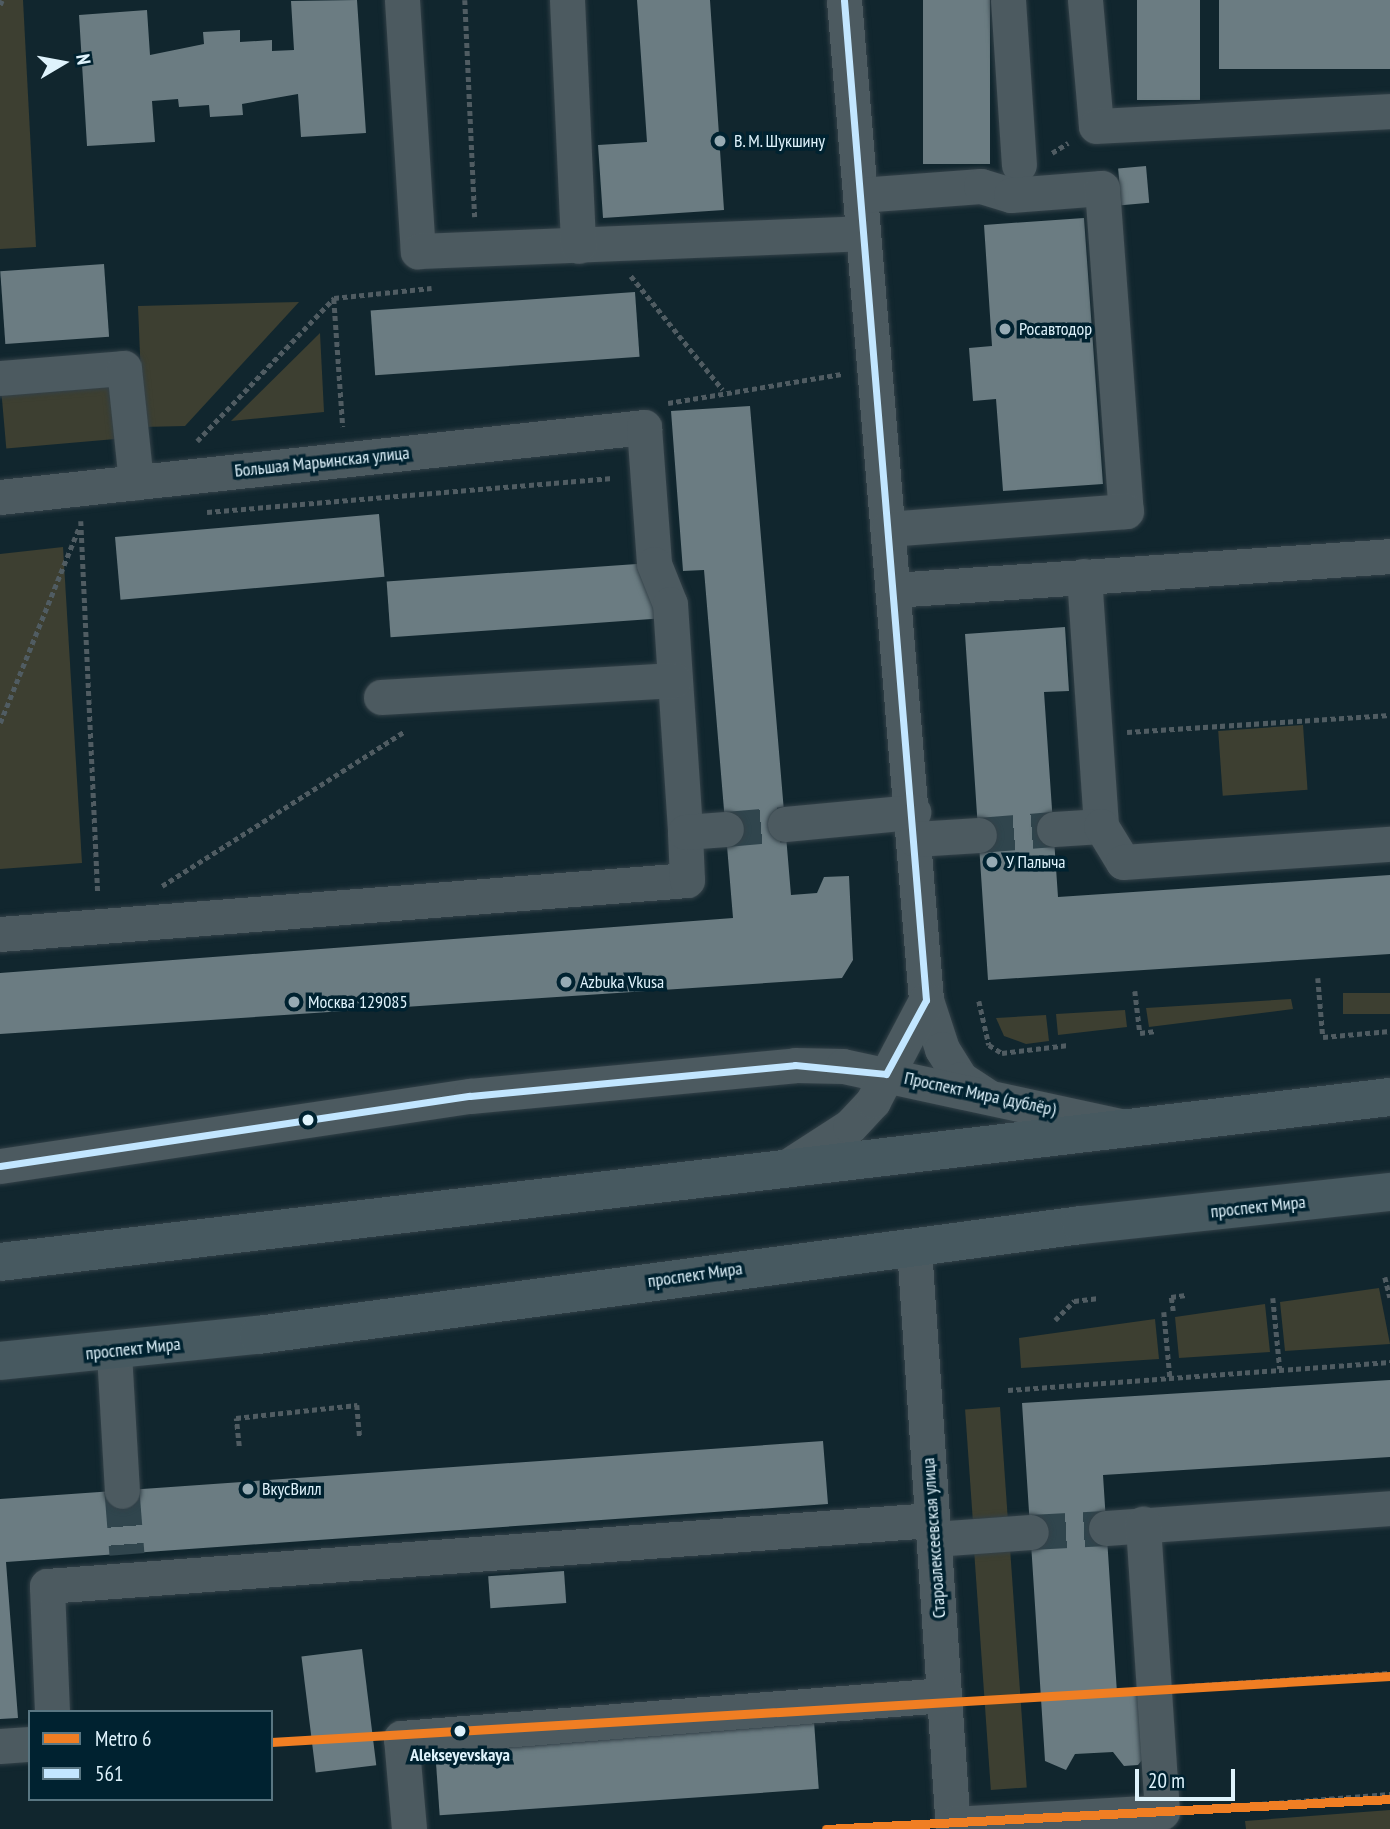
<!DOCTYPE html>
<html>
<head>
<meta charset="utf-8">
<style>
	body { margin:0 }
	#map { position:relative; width:1390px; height:1829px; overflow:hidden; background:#11262e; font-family:"PT Sans Narrow",sans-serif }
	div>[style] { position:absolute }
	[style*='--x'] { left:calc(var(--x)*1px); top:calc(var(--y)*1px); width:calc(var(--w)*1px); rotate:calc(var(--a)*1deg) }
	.green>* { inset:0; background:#3d3f31; transform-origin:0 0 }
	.building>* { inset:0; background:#6b7c82; transform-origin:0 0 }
	.minor-tunnel>* { height:35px; margin-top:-17.5px; transform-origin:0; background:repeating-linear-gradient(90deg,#30454d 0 35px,transparent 0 53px) }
	.path>* { height:4.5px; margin-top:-2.25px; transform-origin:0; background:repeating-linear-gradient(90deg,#505c62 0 5px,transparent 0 8.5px) }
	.roads { filter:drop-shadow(0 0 2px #334148) drop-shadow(0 0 2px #334148) }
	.minor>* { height:35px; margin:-17.5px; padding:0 17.5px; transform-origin:17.5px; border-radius:17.5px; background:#4c5a60 }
	.major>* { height:38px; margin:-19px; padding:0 19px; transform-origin:19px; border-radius:19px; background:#475960 }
	.bus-1>* { height:7px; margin:-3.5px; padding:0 3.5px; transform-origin:3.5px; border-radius:3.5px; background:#c2e6ff }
	.metro-1>* { height:9px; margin:-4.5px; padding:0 4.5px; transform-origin:4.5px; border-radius:4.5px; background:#f07e23 }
	.dots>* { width:19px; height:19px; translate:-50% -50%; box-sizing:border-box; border:4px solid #002230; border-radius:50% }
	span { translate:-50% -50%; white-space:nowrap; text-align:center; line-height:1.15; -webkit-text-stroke:7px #002230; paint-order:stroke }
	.poi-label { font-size:18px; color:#dff3fc }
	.left { translate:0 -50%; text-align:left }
	.street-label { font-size:18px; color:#dff3fc }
	.stop-label { font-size:18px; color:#dff3fc; font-weight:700 }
	.legend { position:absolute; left:28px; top:1710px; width:245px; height:91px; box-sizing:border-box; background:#002230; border:2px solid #597682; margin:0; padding:9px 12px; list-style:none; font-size:21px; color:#dff3fc }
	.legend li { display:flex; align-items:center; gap:14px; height:35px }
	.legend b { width:35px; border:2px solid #597682 }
	.north { position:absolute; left:28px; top:28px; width:70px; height:70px; -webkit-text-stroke:5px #002230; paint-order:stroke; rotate:80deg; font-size:19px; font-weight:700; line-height:28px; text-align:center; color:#dff3fc }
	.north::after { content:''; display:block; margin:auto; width:24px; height:32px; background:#dff3fc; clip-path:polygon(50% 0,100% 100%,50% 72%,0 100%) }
	.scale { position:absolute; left:1135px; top:1769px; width:100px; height:32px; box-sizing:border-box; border:4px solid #dff3fc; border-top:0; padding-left:9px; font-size:21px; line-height:24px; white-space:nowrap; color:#dff3fc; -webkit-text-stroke:5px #002230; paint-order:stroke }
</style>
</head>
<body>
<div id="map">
	<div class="green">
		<i style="clip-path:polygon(0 0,23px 0,36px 247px,0 249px)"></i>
		<i style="clip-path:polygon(299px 302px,185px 426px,143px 427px,138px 306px)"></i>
		<i style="clip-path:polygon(320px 333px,324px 412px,231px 421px)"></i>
		<i style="left:124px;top:371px;width:67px;height:124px;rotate:85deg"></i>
		<i style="clip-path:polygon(63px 547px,82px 863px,0 869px,0 554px)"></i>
		<i style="left:1303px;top:725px;width:65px;height:85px;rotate:86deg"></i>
		<i style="left:1390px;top:993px;width:21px;height:47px;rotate:90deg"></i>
		<i style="clip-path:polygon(1291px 999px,1293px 1009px,1149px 1027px,1146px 1008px)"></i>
		<i style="clip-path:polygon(1125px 1010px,1127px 1027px,1058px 1035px,1056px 1014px)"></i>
		<i style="clip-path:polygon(1046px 1015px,1049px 1041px,1026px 1044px,1004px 1036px,996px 1018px)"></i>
		<i style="clip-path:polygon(1379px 1288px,1390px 1344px,1285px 1351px,1280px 1302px)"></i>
		<i style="clip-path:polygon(1265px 1304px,1270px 1352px,1179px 1358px,1175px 1317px)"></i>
		<i style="clip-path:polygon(1155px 1319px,1159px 1359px,1021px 1368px,1019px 1338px)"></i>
		<i style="left:1000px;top:1407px;width:110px;height:35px;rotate:86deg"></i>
		<i style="left:1010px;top:1548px;width:240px;height:36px;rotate:86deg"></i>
		<i style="clip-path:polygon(1390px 1810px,1390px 1829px,1246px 1829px,1245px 1821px)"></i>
	</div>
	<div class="building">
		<i style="clip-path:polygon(357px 0,366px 133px,301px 137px,298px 94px,242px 104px,243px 115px,210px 117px,209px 105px,179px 107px,178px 99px,152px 101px,155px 142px,87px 146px,79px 15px,147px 10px,150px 55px,204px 44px,203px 32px,240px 30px,240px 42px,272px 40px,272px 51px,294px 50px,291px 1px)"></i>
		<i style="clip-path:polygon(637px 0,710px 0,724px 210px,603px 218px,598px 145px,647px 142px)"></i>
		<i style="left:923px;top:0;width:67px;height:164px"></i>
		<i style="left:1137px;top:0;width:63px;height:100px"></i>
		<i style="left:1390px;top:0;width:69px;height:171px;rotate:90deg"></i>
		<i style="left:1146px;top:166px;width:37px;height:28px;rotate:85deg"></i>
		<i style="clip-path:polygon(1084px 218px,1103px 484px,1003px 491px,996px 399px,973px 401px,969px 348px,992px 346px,984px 225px)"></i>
		<i style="left:104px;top:264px;width:73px;height:104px;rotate:86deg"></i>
		<i style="left:635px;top:292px;width:65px;height:265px;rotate:86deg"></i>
		<i style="clip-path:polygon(750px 406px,791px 895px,817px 893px,824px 877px,849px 876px,853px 960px,842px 978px,0 1034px,0 973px,733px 918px,704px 570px,683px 571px,671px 411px)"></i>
		<i style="left:379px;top:514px;width:63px;height:265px;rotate:85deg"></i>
		<i style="left:651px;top:563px;width:56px;height:265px;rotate:86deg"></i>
		<i style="clip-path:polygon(1065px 627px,1069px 691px,1044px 692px,1058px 897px,1390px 875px,1390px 954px,988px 980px,965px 634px)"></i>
		<i style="clip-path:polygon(1390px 1380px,1390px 1457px,1103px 1475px,1117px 1693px,1145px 1692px,1146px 1755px,1138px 1765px,1124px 1766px,1113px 1752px,1075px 1754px,1066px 1770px,1045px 1761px,1022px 1403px)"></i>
		<i style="clip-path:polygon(823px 1441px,828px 1504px,6px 1562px,18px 1718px,0 1719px,0 1499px)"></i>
		<i style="left:564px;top:1571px;width:32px;height:76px;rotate:86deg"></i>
		<i style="left:362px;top:1649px;width:117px;height:61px;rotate:83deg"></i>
		<i style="left:814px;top:1721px;width:68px;height:380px;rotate:86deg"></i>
	</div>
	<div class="minor-tunnel">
		<i style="--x:726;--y:829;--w:59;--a:-4.8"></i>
		<i style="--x:979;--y:835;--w:75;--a:-4.6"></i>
		<i style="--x:122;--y:1491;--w:63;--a:85.5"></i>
		<i style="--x:1031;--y:1532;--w:75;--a:-3.1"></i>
	</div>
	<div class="path">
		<i style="--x:465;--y:0;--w:217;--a:87.4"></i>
		<i style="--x:0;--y:5;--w:5;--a:-68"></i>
		<i style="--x:1052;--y:153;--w:19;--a:-32"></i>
		<i style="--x:631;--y:276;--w:146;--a:51.1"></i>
		<i style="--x:334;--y:299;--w:128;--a:86"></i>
		<i style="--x:668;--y:403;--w:176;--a:-9.5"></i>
		<i style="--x:197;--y:441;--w:198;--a:-46.2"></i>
		<i style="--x:334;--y:298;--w:98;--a:-5.9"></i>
		<i style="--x:207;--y:512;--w:407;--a:-4.8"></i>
		<i style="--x:81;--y:521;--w:372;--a:87.4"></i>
		<i style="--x:0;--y:723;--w:211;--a:-68"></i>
		<i style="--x:1127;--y:732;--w:264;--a:-3.7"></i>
		<i style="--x:162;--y:886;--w:288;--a:-32.5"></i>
		<i style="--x:1318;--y:978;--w:59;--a:85.2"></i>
		<i style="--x:1323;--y:1037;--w:67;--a:-5.1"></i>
		<i style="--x:1135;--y:991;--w:42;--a:83.2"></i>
		<i style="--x:1140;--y:1033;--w:16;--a:-7"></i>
		<i style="--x:979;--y:1001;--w:45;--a:77.2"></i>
		<i style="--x:989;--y:1045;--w:15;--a:32"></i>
		<i style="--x:1002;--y:1053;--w:67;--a:-6.8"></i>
		<i style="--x:1385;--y:1277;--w:21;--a:76"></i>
		<i style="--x:1273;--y:1298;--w:71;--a:84.4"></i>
		<i style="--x:1173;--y:1311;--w:14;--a:-98"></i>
		<i style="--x:1171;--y:1297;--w:15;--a:-8"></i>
		<i style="--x:1164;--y:1312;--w:65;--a:84.7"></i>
		<i style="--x:1055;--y:1320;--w:27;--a:-45"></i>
		<i style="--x:1074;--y:1301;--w:23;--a:-7"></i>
		<i style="--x:1008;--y:1390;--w:383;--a:-4.2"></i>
		<i style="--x:239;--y:1446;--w:28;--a:-96"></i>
		<i style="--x:236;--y:1418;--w:122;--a:-6.1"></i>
		<i style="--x:357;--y:1405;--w:32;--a:85"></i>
		<i style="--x:1187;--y:1686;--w:203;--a:-3.7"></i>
		<i style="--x:1194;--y:1809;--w:197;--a:-4.4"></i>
	</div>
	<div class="roads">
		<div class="minor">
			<i style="--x:402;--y:0;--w:252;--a:86.4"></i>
			<i style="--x:418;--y:251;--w:445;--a:-2.3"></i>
			<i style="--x:567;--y:0;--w:246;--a:87.4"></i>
			<i style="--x:844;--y:0;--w:1003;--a:85.31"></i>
			<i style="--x:926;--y:1000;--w:52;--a:71.9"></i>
			<i style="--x:942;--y:1049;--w:36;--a:58"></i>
			<i style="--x:961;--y:1079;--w:30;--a:33"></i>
			<i style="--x:1008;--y:0;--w:165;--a:86.2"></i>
			<i style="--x:1085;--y:0;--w:126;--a:85"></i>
			<i style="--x:1096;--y:126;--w:294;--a:-2.9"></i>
			<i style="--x:860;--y:195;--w:121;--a:-4.3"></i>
			<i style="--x:981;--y:186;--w:31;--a:17"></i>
			<i style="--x:1011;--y:195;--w:91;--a:-4.4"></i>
			<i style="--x:1102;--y:188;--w:324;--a:85.8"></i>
			<i style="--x:1126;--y:511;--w:239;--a:175.7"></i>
			<i style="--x:0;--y:378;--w:124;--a:-4.6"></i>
			<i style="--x:124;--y:368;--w:115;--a:84"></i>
			<i style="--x:0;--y:497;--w:648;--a:-6.2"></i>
			<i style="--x:644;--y:427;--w:137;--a:85.8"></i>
			<i style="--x:654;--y:564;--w:43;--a:68.2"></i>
			<i style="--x:670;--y:604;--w:228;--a:86.2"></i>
			<i style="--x:1084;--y:576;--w:251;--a:86.1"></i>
			<i style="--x:893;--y:590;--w:498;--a:-3.9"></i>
			<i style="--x:381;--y:697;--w:294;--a:-3.3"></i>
			<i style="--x:785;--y:824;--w:129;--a:-5.4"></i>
			<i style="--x:1054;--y:829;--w:47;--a:-3.7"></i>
			<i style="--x:1101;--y:826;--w:42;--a:58.6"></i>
			<i style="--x:1123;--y:862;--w:268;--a:-3.9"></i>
			<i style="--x:915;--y:839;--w:64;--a:-3.6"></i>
			<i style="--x:0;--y:934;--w:689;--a:-4.49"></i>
			<i style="--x:687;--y:880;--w:48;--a:-92.4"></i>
			<i style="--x:685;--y:832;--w:41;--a:-4.2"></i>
			<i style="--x:0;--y:1166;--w:475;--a:-8.5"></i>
			<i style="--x:470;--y:1096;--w:326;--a:-5.4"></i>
			<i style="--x:795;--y:1065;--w:48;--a:1.2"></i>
			<i style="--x:843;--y:1066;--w:284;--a:12.2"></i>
			<i style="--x:785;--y:1168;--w:77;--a:-32.9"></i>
			<i style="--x:850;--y:1126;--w:34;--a:-47"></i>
			<i style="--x:873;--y:1101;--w:114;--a:-62.3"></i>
			<i style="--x:914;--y:1247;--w:583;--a:86.17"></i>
			<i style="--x:114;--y:1353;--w:138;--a:86.7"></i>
			<i style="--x:1106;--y:1528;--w:285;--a:-4"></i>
			<i style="--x:934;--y:1539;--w:97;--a:-4.1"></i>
			<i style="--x:52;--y:1712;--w:126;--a:-92.3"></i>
			<i style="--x:47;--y:1586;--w:887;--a:-4.27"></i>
			<i style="--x:0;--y:1746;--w:30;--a:-4"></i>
			<i style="--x:953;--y:1824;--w:209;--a:-3.3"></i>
			<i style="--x:1162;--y:1812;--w:289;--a:-93.8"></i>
			<i style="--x:409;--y:1829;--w:91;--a:-95"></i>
			<i style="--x:401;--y:1738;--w:545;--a:-4.53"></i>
		</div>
		<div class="major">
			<i style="--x:0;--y:1262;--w:1400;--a:-6.77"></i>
			<i style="--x:0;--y:1361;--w:259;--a:-5.8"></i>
			<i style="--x:258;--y:1335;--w:830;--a:-7.61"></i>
			<i style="--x:1081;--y:1225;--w:311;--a:-6.1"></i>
		</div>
	</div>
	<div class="bus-1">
		<i style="--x:0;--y:1166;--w:475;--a:-8.5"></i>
		<i style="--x:470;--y:1096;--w:326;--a:-5.4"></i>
		<i style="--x:795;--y:1065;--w:91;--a:5.6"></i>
		<i style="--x:886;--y:1074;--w:84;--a:-61.6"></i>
		<i style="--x:926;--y:1000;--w:1003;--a:-94.69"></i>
	</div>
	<div class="metro-1">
		<i style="--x:271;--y:1742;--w:1121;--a:-3.38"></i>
		<i style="--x:826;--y:1829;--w:565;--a:-3.04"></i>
	</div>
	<div class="dots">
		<i style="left:720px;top:141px;background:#97abb4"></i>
		<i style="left:1005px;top:329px;background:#97abb4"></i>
		<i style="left:992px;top:862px;background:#97abb4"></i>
		<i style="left:566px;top:982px;background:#97abb4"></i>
		<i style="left:294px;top:1002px;background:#97abb4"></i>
		<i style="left:308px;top:1120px;background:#dff3fc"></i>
		<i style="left:248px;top:1489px;background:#97abb4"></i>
		<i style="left:460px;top:1731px;background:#dff3fc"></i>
	</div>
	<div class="poi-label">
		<span class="left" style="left:734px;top:141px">В. М. Шукшину</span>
		<span class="left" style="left:1019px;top:329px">Росавтодор</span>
		<span class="left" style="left:1006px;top:862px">У Палыча</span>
		<span class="left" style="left:580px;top:982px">Azbuka Vkusa</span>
		<span class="left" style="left:308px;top:1002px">Москва 129085</span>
		<span class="left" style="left:262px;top:1489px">ВкусВилл</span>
	</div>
	<div class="street-label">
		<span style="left:322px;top:462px;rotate:-6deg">Большая Марьинская улица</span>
		<span style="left:980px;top:1094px;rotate:12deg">Проспект Мира (дублёр)</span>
		<span style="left:1258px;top:1207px;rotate:-6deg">проспект Мира</span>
		<span style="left:695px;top:1275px;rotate:-8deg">проспект Мира</span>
		<span style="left:133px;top:1349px;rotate:-6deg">проспект Мира</span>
		<span style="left:934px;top:1538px;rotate:-94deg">Староалексеевская улица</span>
	</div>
	<div class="stop-label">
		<span style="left:460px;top:1755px">Alekseyevskaya</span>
	</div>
	<ul class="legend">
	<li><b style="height:9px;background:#f07e23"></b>Metro 6</li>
	<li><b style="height:9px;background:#c2e6ff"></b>561</li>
	</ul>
	<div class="north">N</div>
	<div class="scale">20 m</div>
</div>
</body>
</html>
